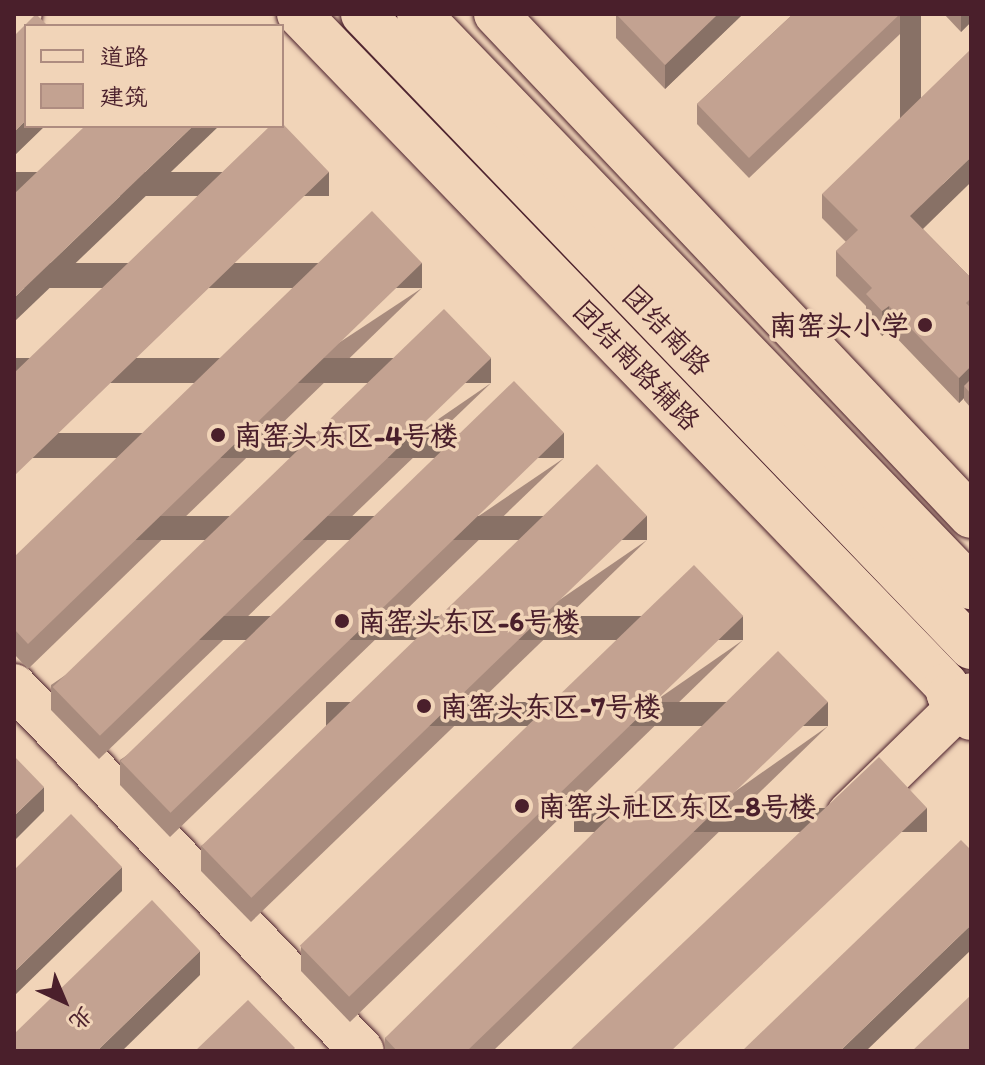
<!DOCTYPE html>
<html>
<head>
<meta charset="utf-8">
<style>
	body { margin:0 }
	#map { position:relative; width:985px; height:1065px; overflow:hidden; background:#f1d4b8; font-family:Itim,"LXGW WenKai TC",sans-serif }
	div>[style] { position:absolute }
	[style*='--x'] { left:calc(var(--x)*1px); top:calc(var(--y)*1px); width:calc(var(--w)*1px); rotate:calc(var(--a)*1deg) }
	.roads { filter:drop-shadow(0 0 2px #4a1f2b) drop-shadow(0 0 2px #4a1f2b) }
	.minor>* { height:44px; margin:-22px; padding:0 22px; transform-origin:22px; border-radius:22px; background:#f1d4b8 }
	.tertiary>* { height:44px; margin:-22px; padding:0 22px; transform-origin:22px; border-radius:22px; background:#f1d4b8 }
	.secondary>* { height:44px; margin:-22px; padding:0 22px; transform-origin:22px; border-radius:22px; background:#f1d4b8 }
	.wall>* { inset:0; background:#a88b7d }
	.shaded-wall>* { inset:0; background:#887166; transform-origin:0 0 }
	.building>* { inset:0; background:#c3a291; transform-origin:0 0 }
	.dots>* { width:22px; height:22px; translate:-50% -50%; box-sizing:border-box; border:4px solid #f1d4b8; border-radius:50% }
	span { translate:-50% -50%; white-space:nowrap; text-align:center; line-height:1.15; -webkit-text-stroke:7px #f1d4b8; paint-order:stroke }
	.poi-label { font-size:28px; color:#4a1f2b; font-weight:700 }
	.right { translate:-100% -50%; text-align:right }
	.left { translate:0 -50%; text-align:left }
	.street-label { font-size:28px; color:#4a1f2b }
	.frame { position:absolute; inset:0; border:16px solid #4a1f2b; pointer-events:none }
	.legend { position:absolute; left:24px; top:24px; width:260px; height:104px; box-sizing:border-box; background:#f1d4b8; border:2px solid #ae8c80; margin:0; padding:10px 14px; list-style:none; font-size:24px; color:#4a1f2b }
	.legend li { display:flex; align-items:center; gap:16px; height:40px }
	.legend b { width:40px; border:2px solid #ae8c80 }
	.north { position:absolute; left:24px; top:961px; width:80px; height:80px; -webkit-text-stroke:6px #f1d4b8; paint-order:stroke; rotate:136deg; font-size:22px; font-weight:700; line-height:32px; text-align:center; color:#4a1f2b }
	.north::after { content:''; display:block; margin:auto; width:28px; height:36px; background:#4a1f2b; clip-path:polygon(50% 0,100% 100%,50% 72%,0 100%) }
</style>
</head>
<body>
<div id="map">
	<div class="roads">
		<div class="minor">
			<i style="--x:299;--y:14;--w:932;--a:46.04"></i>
			<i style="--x:946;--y:685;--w:10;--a:73"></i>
			<i style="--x:949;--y:695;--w:32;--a:46"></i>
			<i style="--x:496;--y:14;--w:691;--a:46.58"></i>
			<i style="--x:14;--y:686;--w:504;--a:46.37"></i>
			<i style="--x:849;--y:814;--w:170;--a:-44.3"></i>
		</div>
		<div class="tertiary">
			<i style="--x:14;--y:20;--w:8;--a:-45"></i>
		</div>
		<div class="secondary">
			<i style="--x:363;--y:14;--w:878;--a:46.15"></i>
			<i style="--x:419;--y:14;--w:796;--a:46.07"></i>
		</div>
	</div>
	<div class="wall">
		<i style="clip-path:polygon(616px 14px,743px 14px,665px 89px,616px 38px)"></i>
		<i style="clip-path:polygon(793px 14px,921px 14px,749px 178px,697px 124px,697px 104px)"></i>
		<i style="clip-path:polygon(944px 14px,971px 14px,971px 22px,961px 32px)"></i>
		<i style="clip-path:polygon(971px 182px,923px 229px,971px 278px,971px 408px,964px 400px,964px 398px,959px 403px,889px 330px,882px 336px,866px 319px,866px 306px,836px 276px,836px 251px,846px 242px,822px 218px,822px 194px)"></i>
		<i style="clip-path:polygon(422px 288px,28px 669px,14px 654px,14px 557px)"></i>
		<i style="clip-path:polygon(491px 383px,99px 759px,51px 710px,51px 685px)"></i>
		<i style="clip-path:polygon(564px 458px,170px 837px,120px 785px,120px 760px)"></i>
		<i style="clip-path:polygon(647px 540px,251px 922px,201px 871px,201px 846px)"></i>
		<i style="clip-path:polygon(743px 640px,350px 1022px,301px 971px,301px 947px)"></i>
		<i style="clip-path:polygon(828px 726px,493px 1051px,385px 1051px,385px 1038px)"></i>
	</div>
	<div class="shaded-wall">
		<i style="clip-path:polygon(718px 14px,743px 14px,665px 89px,665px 65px)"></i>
		<i style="left:900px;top:14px;width:21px;height:209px"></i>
		<i style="clip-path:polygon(961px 14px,971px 14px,971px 22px,961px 32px)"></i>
		<i style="clip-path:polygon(26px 120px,26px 126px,45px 126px,14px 156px,14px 132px)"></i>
		<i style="clip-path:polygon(193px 126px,219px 126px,14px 322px,14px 298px)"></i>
		<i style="clip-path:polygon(971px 157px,971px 182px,910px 241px,910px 216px)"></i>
		<i style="left:329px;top:172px;width:24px;height:438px;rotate:90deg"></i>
		<i style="left:422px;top:263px;width:25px;height:548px;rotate:90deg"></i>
		<i style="clip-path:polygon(889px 306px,889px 330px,882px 336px,882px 311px)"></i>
		<i style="left:491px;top:358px;width:25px;height:544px;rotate:90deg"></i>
		<i style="clip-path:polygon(971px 366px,971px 391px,964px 386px,964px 398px,959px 403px,959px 378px)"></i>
		<i style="left:564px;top:433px;width:25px;height:547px;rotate:90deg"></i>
		<i style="left:647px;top:516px;width:24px;height:550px;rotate:90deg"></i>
		<i style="left:743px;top:616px;width:24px;height:547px;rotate:90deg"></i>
		<i style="left:828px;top:702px;width:24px;height:502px;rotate:90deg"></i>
		<i style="clip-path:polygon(44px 787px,44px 811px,14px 841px,14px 816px)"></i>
		<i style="left:927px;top:808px;width:24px;height:353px;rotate:90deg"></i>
		<i style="clip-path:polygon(122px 867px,122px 891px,14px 996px,14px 972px)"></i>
		<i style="clip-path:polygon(971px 925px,971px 950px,866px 1051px,840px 1051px)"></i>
		<i style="clip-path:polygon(200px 951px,200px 975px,122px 1051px,97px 1051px)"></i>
	</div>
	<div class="building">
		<i style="clip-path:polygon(36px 14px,48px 26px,26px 26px,26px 120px,14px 132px,14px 36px)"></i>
		<i style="clip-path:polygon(616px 14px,718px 14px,665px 65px)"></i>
		<i style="clip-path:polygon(793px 14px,900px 14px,749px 158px,697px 104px)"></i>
		<i style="clip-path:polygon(971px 49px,971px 157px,910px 216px,971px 278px,971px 298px,966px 303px,971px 308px,971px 366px,959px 378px,889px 306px,882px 311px,866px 294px,872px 288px,836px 251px,858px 230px,822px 194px)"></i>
		<i style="clip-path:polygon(282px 123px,329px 172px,14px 476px,14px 373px,270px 126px,282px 126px)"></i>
		<i style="clip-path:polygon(85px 126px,193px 126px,14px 298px,14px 194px)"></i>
		<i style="clip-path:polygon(372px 211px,422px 263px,28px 644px,14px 629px,14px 557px)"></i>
		<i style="left:444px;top:309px;width:68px;height:544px;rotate:46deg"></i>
		<i style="clip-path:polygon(971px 379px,971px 394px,964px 386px)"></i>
		<i style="left:514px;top:381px;width:72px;height:547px;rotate:46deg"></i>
		<i style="left:597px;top:464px;width:72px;height:550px;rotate:46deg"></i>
		<i style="left:694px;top:565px;width:71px;height:548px;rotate:46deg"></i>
		<i style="clip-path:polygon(778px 651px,828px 702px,467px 1051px,397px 1051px,385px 1038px)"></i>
		<i style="clip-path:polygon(14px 756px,44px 787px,14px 816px)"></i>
		<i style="clip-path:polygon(879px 757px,927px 808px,671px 1051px,569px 1051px)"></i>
		<i style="clip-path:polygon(71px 814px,122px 867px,14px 972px,14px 870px)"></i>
		<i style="clip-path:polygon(961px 840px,971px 850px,971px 925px,840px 1051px,742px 1051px)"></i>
		<i style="clip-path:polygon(152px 900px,200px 951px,97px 1051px,14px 1051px,14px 1034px)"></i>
		<i style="clip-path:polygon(971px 995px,971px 1051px,912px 1051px)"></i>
		<i style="clip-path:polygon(248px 1000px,295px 1048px,292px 1051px,195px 1051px)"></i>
	</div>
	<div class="dots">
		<i style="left:925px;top:325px;background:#4a1f2b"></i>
		<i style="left:218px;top:435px;background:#4a1f2b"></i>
		<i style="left:342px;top:621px;background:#4a1f2b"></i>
		<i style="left:424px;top:706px;background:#4a1f2b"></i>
		<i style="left:522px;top:806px;background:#4a1f2b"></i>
	</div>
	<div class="poi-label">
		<span class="right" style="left:909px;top:325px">南窑头小学</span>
		<span class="left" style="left:234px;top:435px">南窑头东区-4号楼</span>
		<span class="left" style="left:358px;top:621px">南窑头东区-6号楼</span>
		<span class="left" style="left:440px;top:706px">南窑头东区-7号楼</span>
		<span class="left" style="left:538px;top:806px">南窑头社区东区-8号楼</span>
	</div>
	<div class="street-label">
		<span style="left:667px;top:330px;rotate:46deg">团结南路</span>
		<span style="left:637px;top:365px;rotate:46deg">团结南路辅路</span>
	</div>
	<div class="frame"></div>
	<ul class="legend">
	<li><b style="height:10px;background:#f1d4b8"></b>道路</li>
	<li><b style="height:22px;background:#c3a291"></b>建筑</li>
	</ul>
	<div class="north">北</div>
</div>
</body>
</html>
